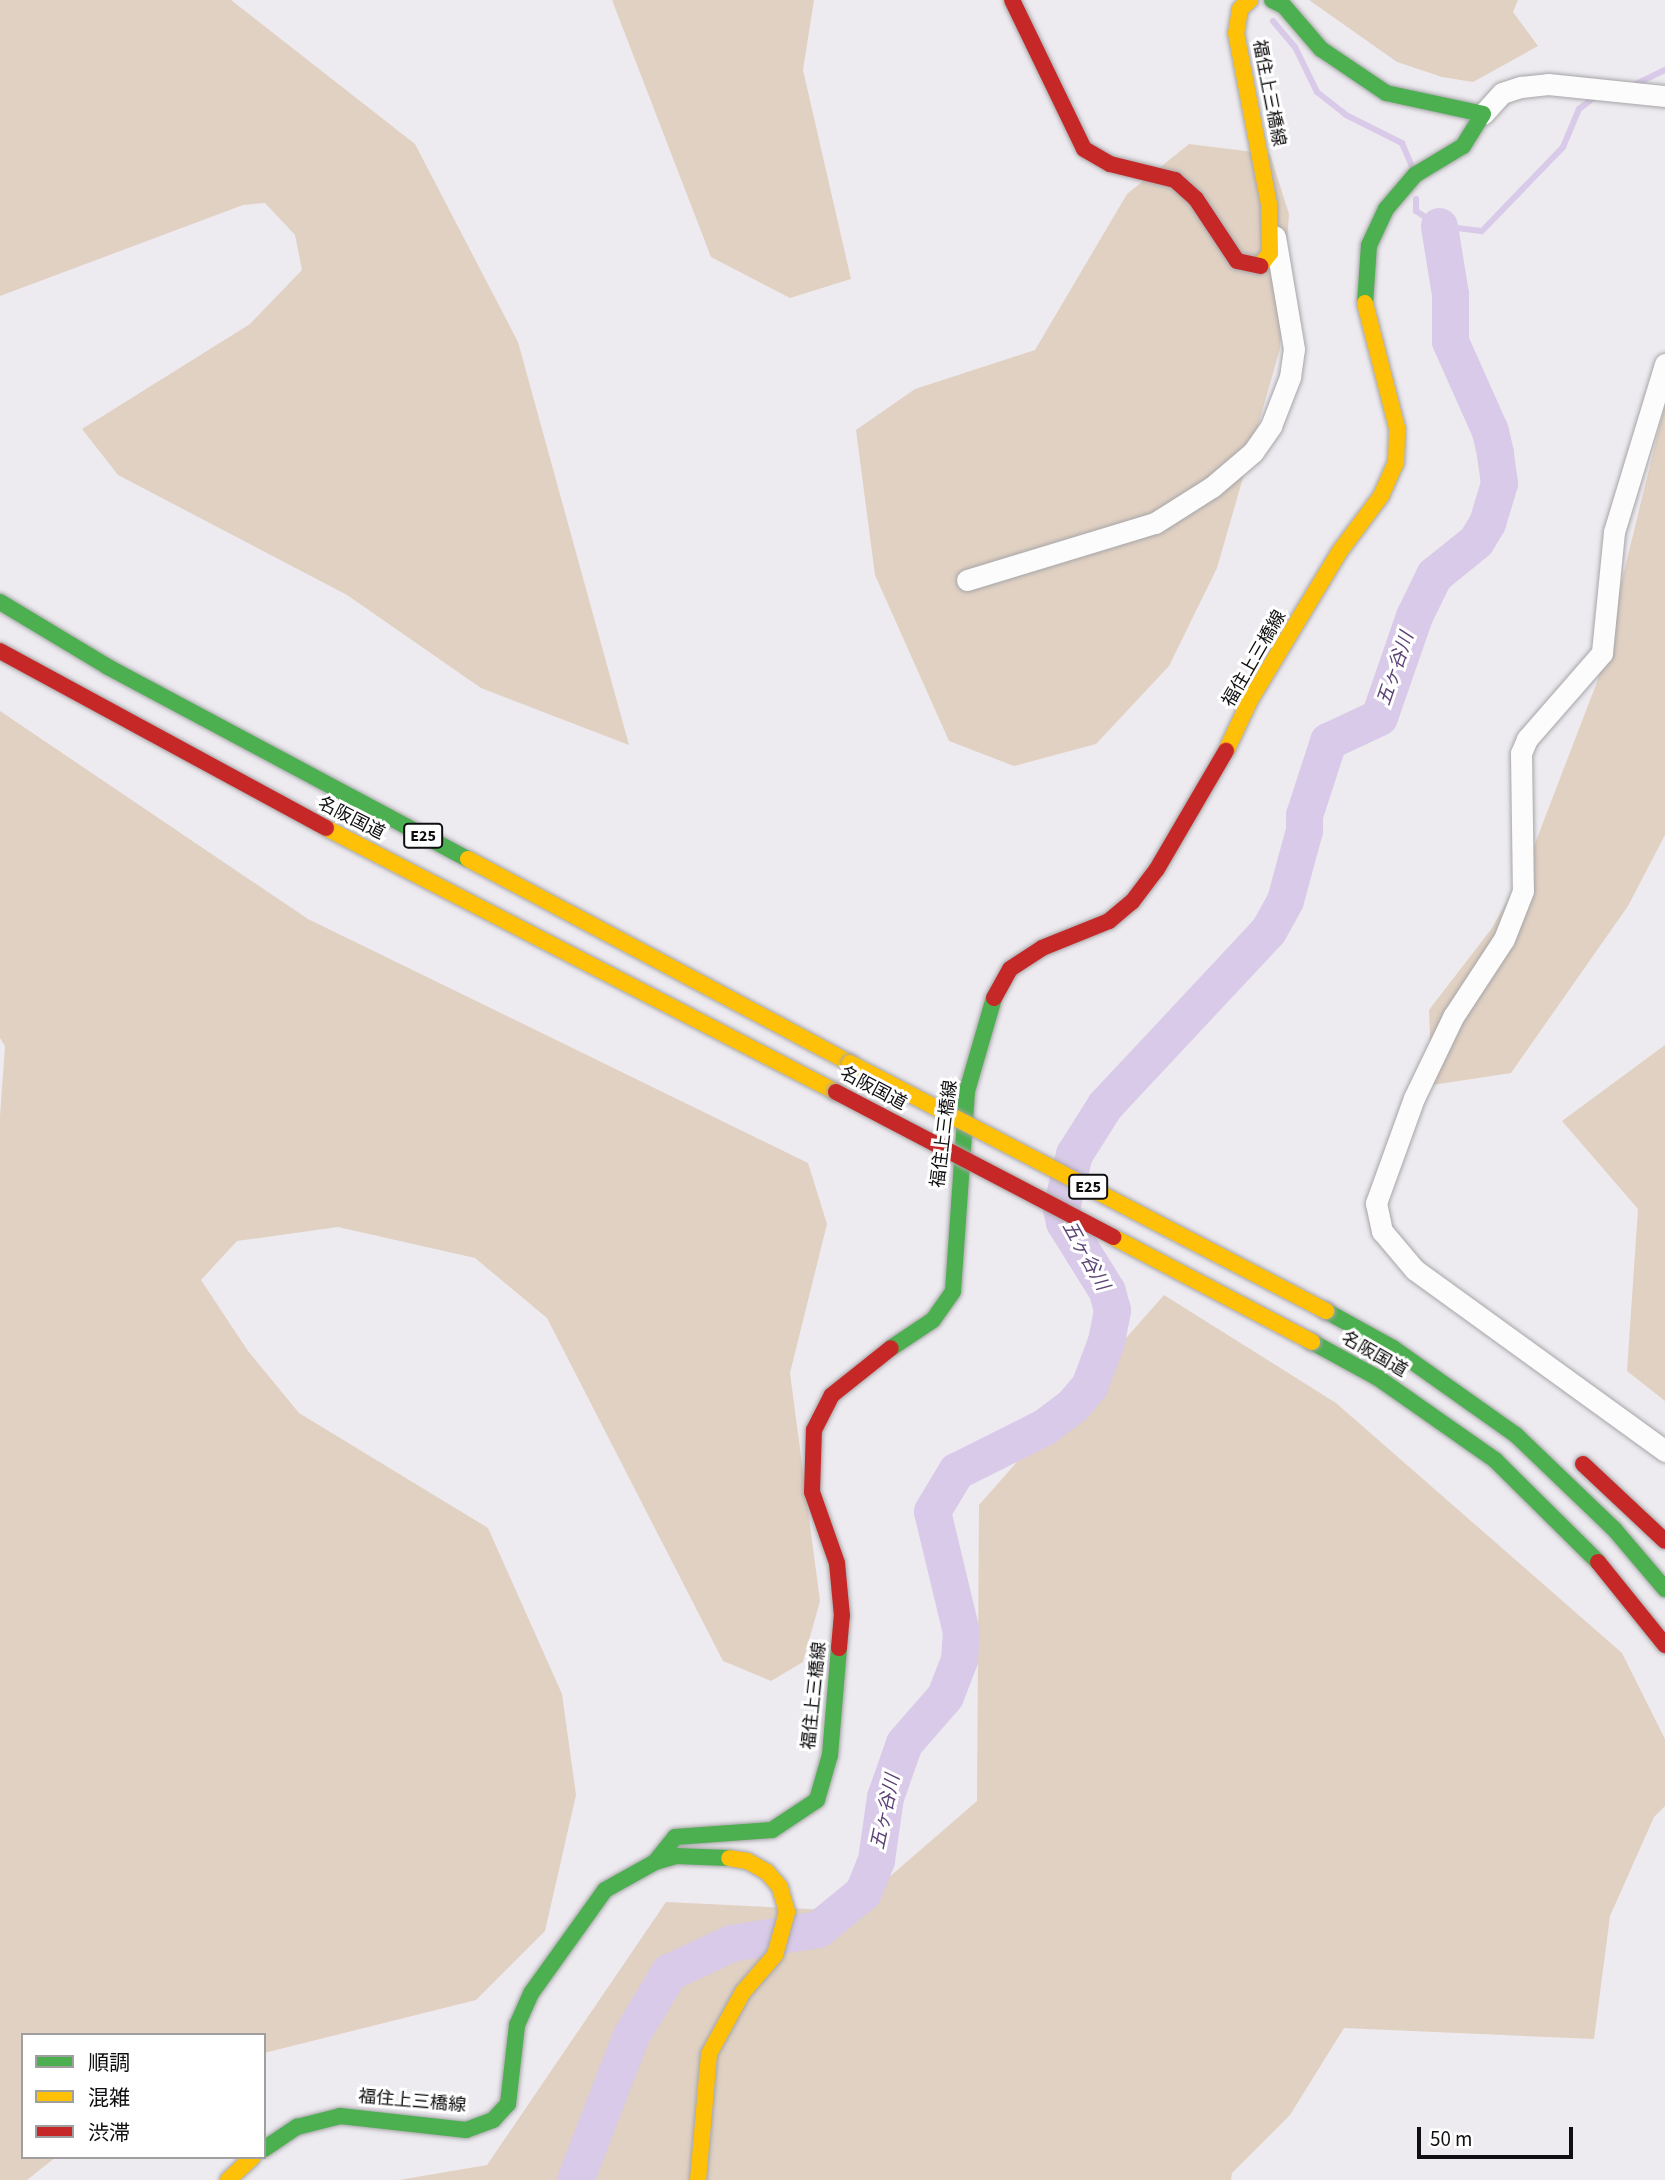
<!DOCTYPE html>
<html>
<head>
<meta charset="utf-8">
<style>
	body { margin:0 }
	#map { position:relative; width:1665px; height:2180px; overflow:hidden; background:#edebf0; font-family:"Source Sans 3","Noto Sans JP",sans-serif }
	div>[style] { position:absolute }
	[style*='--x'] { left:calc(var(--x)*1px); top:calc(var(--y)*1px); width:calc(var(--w)*1px); rotate:calc(var(--a)*1deg) }
	.green>* { inset:0; background:#e1d1c3 }
	.stream>* { height:6px; margin:-3px; padding:0 3px; transform-origin:3px; border-radius:3px; background:#d8cae8 }
	.river>* { height:37px; margin:-18.5px; padding:0 18.5px; transform-origin:18.5px; border-radius:18.5px; background:#d8cae8 }
	.roads { filter:drop-shadow(0 0 2px #a6a5a7) drop-shadow(0 0 2px #a6a5a7) }
	.street>* { height:21px; margin:-10.5px; padding:0 10.5px; transform-origin:10.5px; border-radius:10.5px; background:#fcfcfd }
	.fast>* { height:16px; margin:-8px; padding:0 8px; transform-origin:8px; border-radius:8px; background:#4caf50 }
	.slow>* { height:16px; margin:-8px; padding:0 8px; transform-origin:8px; border-radius:8px; background:#ffc107 }
	.jam>* { height:16px; margin:-8px; padding:0 8px; transform-origin:8px; border-radius:8px; background:#c62828 }
	.bridges { filter:drop-shadow(0 0 2px #a6a5a7) drop-shadow(0 0 2px #a6a5a7) }
	.slow-bridge>* { height:16px; margin:-8px; padding:0 8px; transform-origin:8px; border-radius:8px; background:#ffc107 }
	.jam-bridge>* { height:16px; margin:-8px; padding:0 8px; transform-origin:8px; border-radius:8px; background:#c62828 }
	span { translate:-50% -50%; white-space:nowrap; text-align:center; line-height:1.15; -webkit-text-stroke:6px #fff; paint-order:stroke }
	.shield-label span { padding:2px 5px; background:#fff; border:2px solid; border-radius:5px; -webkit-text-stroke-width:0 }
	.shield-label { font-size:16px; color:#0f0e10; font-weight:700 }
	.street-label { font-size:18px; color:#0f0e10 }
	.water-label { font-size:19px; color:#5d4377; font-style:italic }
	.legend { position:absolute; left:21px; top:2033px; width:245px; height:126px; box-sizing:border-box; background:#fff; border:2px solid #9f9f9f; margin:0; padding:9px 12px; list-style:none; font-size:21px; color:#0f0e10 }
	.legend li { display:flex; align-items:center; gap:14px; height:35px }
	.legend b { width:35px; border:2px solid #9f9f9f }
	.scale { position:absolute; left:1417px; top:2127px; width:156px; height:32px; box-sizing:border-box; border:4px solid #0f0e10; border-top:0; padding-left:9px; font-size:21px; line-height:24px; white-space:nowrap; color:#0f0e10; -webkit-text-stroke:5px #fff; paint-order:stroke }
</style>
</head>
<body>
<div id="map">
	<div class="green">
		<i style="clip-path:polygon(0 0,231px 0,415px 144px,518px 342px,629px 745px,481px 688px,347px 595px,118px 475px,82px 429px,250px 324px,302px 270px,295px 235px,265px 203px,243px 205px,0 296px)"></i>
		<i style="clip-path:polygon(612px 0,814px 0,803px 70px,851px 279px,790px 298px,711px 257px)"></i>
		<i style="clip-path:polygon(1309px 0,1518px 0,1513px 12px,1538px 46px,1473px 82px,1442px 77px,1397px 62px)"></i>
		<i style="clip-path:polygon(1189px 144px,1270px 154px,1289px 214px,1280px 349px,1217px 568px,1169px 666px,1096px 744px,1014px 766px,949px 741px,875px 575px,856px 430px,915px 389px,1035px 350px,1127px 194px)"></i>
		<i style="clip-path:polygon(1665px 404px,1665px 835px,1628px 906px,1511px 1073px,1432px 1085px,1429px 1010px,1492px 928px,1526px 867px,1597px 682px)"></i>
		<i style="clip-path:polygon(0 711px,308px 919px,808px 1163px,827px 1224px,790px 1373px,820px 1601px,803px 1662px,771px 1681px,723px 1661px,547px 1318px,475px 1258px,338px 1227px,237px 1241px,201px 1280px,248px 1351px,299px 1413px,488px 1528px,562px 1694px,576px 1795px,545px 1931px,476px 2000px,264px 2053px,264px 2035px,23px 2035px,23px 2157px,56px 2157px,27px 2180px,0 2180px,0 1116px,5px 1046px,0 1038px)"></i>
		<i style="clip-path:polygon(1665px 1045px,1665px 1401px,1627px 1371px,1638px 1209px,1562px 1121px)"></i>
		<i style="clip-path:polygon(1164px 1295px,1336px 1403px,1622px 1653px,1665px 1739px,1665px 1806px,1654px 1817px,1610px 1916px,1594px 2039px,1344px 2028px,1290px 2115px,1232px 2173px,1231px 2180px,399px 2180px,487px 2165px,666px 1902px,850px 1911px,977px 1801px,979px 1505px)"></i>
	</div>
	<div class="stream">
		<i style="--x:1273;--y:21;--w:34;--a:50"></i>
		<i style="--x:1295;--y:47;--w:50;--a:63.9"></i>
		<i style="--x:1317;--y:92;--w:37;--a:38"></i>
		<i style="--x:1346;--y:115;--w:63;--a:26.6"></i>
		<i style="--x:1402;--y:143;--w:26;--a:67"></i>
		<i style="--x:1636;--y:84;--w:32;--a:-26"></i>
		<i style="--x:1416;--y:199;--w:12;--a:90"></i>
		<i style="--x:1416;--y:211;--w:27;--a:33"></i>
		<i style="--x:1439;--y:226;--w:43;--a:6.6"></i>
		<i style="--x:1482;--y:231;--w:117;--a:-46"></i>
		<i style="--x:1563;--y:147;--w:41;--a:-67.2"></i>
		<i style="--x:1579;--y:109;--w:20;--a:-37"></i>
	</div>
	<div class="river">
		<i style="--x:575;--y:2180;--w:155;--a:-68.9"></i>
		<i style="--x:631;--y:2035;--w:74;--a:-58.9"></i>
		<i style="--x:669;--y:1972;--w:68;--a:-25.1"></i>
		<i style="--x:731;--y:1943;--w:88;--a:-9.1"></i>
		<i style="--x:818;--y:1929;--w:58;--a:-39.4"></i>
		<i style="--x:863;--y:1892;--w:35;--a:-68"></i>
		<i style="--x:876;--y:1860;--w:64;--a:-81.9"></i>
		<i style="--x:885;--y:1797;--w:57;--a:-70.6"></i>
		<i style="--x:904;--y:1743;--w:62;--a:-48.9"></i>
		<i style="--x:945;--y:1696;--w:39;--a:-69"></i>
		<i style="--x:959;--y:1660;--w:28;--a:-86"></i>
		<i style="--x:961;--y:1632;--w:124;--a:-103.5"></i>
		<i style="--x:932;--y:1511;--w:47;--a:-59"></i>
		<i style="--x:956;--y:1471;--w:98;--a:-26.6"></i>
		<i style="--x:1044;--y:1427;--w:36;--a:-37"></i>
		<i style="--x:1073;--y:1405;--w:25;--a:-50"></i>
		<i style="--x:1089;--y:1386;--w:48;--a:-69.3"></i>
		<i style="--x:1106;--y:1341;--w:32;--a:-79"></i>
		<i style="--x:1112;--y:1310;--w:20;--a:-105"></i>
		<i style="--x:1107;--y:1291;--w:81;--a:-121.9"></i>
		<i style="--x:1064;--y:1222;--w:14;--a:-102"></i>
		<i style="--x:1061;--y:1208;--w:56;--a:-76.5"></i>
		<i style="--x:1074;--y:1154;--w:58;--a:-57.7"></i>
		<i style="--x:1105;--y:1105;--w:238;--a:-46.9"></i>
		<i style="--x:1268;--y:931;--w:35;--a:-61"></i>
		<i style="--x:1285;--y:900;--w:73;--a:-74.8"></i>
		<i style="--x:1304;--y:830;--w:15;--a:-90"></i>
		<i style="--x:1304;--y:815;--w:78;--a:-72"></i>
		<i style="--x:1328;--y:741;--w:56;--a:-25.2"></i>
		<i style="--x:1379;--y:717;--w:107;--a:-70.9"></i>
		<i style="--x:1414;--y:616;--w:46;--a:-64"></i>
		<i style="--x:1434;--y:575;--w:54;--a:-39"></i>
		<i style="--x:1476;--y:541;--w:21;--a:-59"></i>
		<i style="--x:1487;--y:523;--w:42;--a:-73.3"></i>
		<i style="--x:1499;--y:483;--w:30;--a:-98"></i>
		<i style="--x:1495;--y:453;--w:23;--a:-103"></i>
		<i style="--x:1490;--y:431;--w:98;--a:-114"></i>
		<i style="--x:1450;--y:341;--w:47;--a:-90"></i>
		<i style="--x:1450;--y:294;--w:69;--a:-99.2"></i>
	</div>
	<div class="roads">
		<div class="street">
			<i style="--x:1483;--y:114;--w:28;--a:-48"></i>
			<i style="--x:1502;--y:93;--w:20;--a:-18"></i>
			<i style="--x:1521;--y:87;--w:27;--a:-6"></i>
			<i style="--x:1548;--y:84;--w:118;--a:5.9"></i>
			<i style="--x:1665;--y:364;--w:176;--a:106.9"></i>
			<i style="--x:1614;--y:532;--w:122;--a:95.7"></i>
			<i style="--x:1602;--y:653;--w:114;--a:131.1"></i>
			<i style="--x:1527;--y:739;--w:15;--a:113"></i>
			<i style="--x:1521;--y:753;--w:138;--a:89.2"></i>
			<i style="--x:1523;--y:891;--w:52;--a:111.6"></i>
			<i style="--x:1504;--y:939;--w:93;--a:123.2"></i>
			<i style="--x:1453;--y:1017;--w:90;--a:115.7"></i>
			<i style="--x:1414;--y:1098;--w:112;--a:109.9"></i>
			<i style="--x:1376;--y:1203;--w:29;--a:78"></i>
			<i style="--x:1382;--y:1231;--w:51;--a:49.8"></i>
			<i style="--x:1415;--y:1270;--w:309;--a:35.9"></i>
			<i style="--x:967;--y:580;--w:196;--a:-16.9"></i>
			<i style="--x:1155;--y:523;--w:67;--a:-32.3"></i>
			<i style="--x:1212;--y:487;--w:54;--a:-40.5"></i>
			<i style="--x:1253;--y:452;--w:32;--a:-55"></i>
			<i style="--x:1271;--y:426;--w:53;--a:-68.8"></i>
			<i style="--x:1290;--y:377;--w:28;--a:-82"></i>
			<i style="--x:1294;--y:349;--w:114;--a:-99.6"></i>
		</div>
		<div class="fast">
			<i style="--x:1272;--y:0;--w:13;--a:27"></i>
			<i style="--x:1284;--y:6;--w:57;--a:49.3"></i>
			<i style="--x:1321;--y:49;--w:78;--a:34.1"></i>
			<i style="--x:1386;--y:93;--w:99;--a:12.2"></i>
			<i style="--x:1483;--y:114;--w:38;--a:122"></i>
			<i style="--x:1463;--y:146;--w:56;--a:148.9"></i>
			<i style="--x:1415;--y:175;--w:45;--a:130.5"></i>
			<i style="--x:1386;--y:209;--w:40;--a:115"></i>
			<i style="--x:1369;--y:245;--w:58;--a:93.9"></i>
			<i style="--x:0;--y:602;--w:126;--a:31"></i>
			<i style="--x:108;--y:667;--w:408;--a:28.1"></i>
			<i style="--x:1326;--y:1311;--w:77;--a:28.9"></i>
			<i style="--x:1393;--y:1348;--w:151;--a:35.3"></i>
			<i style="--x:1516;--y:1435;--w:136;--a:43.8"></i>
			<i style="--x:1614;--y:1529;--w:79;--a:49.6"></i>
			<i style="--x:1312;--y:1342;--w:75;--a:28.6"></i>
			<i style="--x:1378;--y:1378;--w:143;--a:35"></i>
			<i style="--x:1495;--y:1460;--w:145;--a:44.7"></i>
			<i style="--x:891;--y:1348;--w:50;--a:-33.7"></i>
			<i style="--x:933;--y:1320;--w:35;--a:-55"></i>
			<i style="--x:953;--y:1291;--w:200;--a:-86"></i>
			<i style="--x:967;--y:1091;--w:97;--a:-73.8"></i>
			<i style="--x:655;--y:1862;--w:32;--a:-51"></i>
			<i style="--x:675;--y:1837;--w:97;--a:-4.1"></i>
			<i style="--x:772;--y:1830;--w:54;--a:-33.7"></i>
			<i style="--x:817;--y:1800;--w:47;--a:-73.9"></i>
			<i style="--x:830;--y:1755;--w:107;--a:-85.2"></i>
			<i style="--x:264;--y:2149;--w:40;--a:-34"></i>
			<i style="--x:297;--y:2127;--w:44;--a:-14.3"></i>
			<i style="--x:340;--y:2116;--w:127;--a:6.3"></i>
			<i style="--x:466;--y:2130;--w:29;--a:-20"></i>
			<i style="--x:493;--y:2120;--w:22;--a:-47"></i>
			<i style="--x:508;--y:2104;--w:80;--a:-83.5"></i>
			<i style="--x:517;--y:2025;--w:36;--a:-66"></i>
			<i style="--x:532;--y:1992;--w:125;--a:-54.4"></i>
			<i style="--x:605;--y:1890;--w:57;--a:-29.2"></i>
			<i style="--x:655;--y:1862;--w:22;--a:-16"></i>
			<i style="--x:676;--y:1856;--w:53;--a:2.2"></i>
		</div>
		<div class="slow">
			<i style="--x:1250;--y:0;--w:13;--a:138"></i>
			<i style="--x:1240;--y:9;--w:24;--a:99"></i>
			<i style="--x:1236;--y:33;--w:174;--a:79.1"></i>
			<i style="--x:1269;--y:204;--w:49;--a:88.8"></i>
			<i style="--x:1270;--y:253;--w:16;--a:128"></i>
			<i style="--x:1226;--y:751;--w:56;--a:-64.8"></i>
			<i style="--x:1250;--y:700;--w:174;--a:-58.9"></i>
			<i style="--x:1340;--y:551;--w:69;--a:-53.3"></i>
			<i style="--x:1381;--y:496;--w:36;--a:-66"></i>
			<i style="--x:1396;--y:463;--w:35;--a:-88"></i>
			<i style="--x:1397;--y:428;--w:129;--a:-104.4"></i>
			<i style="--x:326;--y:828;--w:574;--a:27.37"></i>
			<i style="--x:468;--y:859;--w:433;--a:28.1"></i>
			<i style="--x:228;--y:2180;--w:34;--a:-43"></i>
			<i style="--x:698;--y:2180;--w:126;--a:-85"></i>
			<i style="--x:709;--y:2054;--w:71;--a:-61.3"></i>
			<i style="--x:743;--y:1992;--w:49;--a:-49.1"></i>
			<i style="--x:775;--y:1955;--w:45;--a:-74.4"></i>
			<i style="--x:787;--y:1912;--w:26;--a:-106"></i>
			<i style="--x:780;--y:1887;--w:20;--a:-131"></i>
			<i style="--x:767;--y:1872;--w:23;--a:-151"></i>
			<i style="--x:747;--y:1861;--w:18;--a:-171"></i>
		</div>
		<div class="jam">
			<i style="--x:1012;--y:0;--w:165;--a:64.2"></i>
			<i style="--x:1084;--y:149;--w:30;--a:30"></i>
			<i style="--x:1110;--y:164;--w:67;--a:13.8"></i>
			<i style="--x:1175;--y:180;--w:28;--a:42"></i>
			<i style="--x:1196;--y:199;--w:74;--a:56.5"></i>
			<i style="--x:1237;--y:261;--w:24;--a:12"></i>
			<i style="--x:0;--y:651;--w:371;--a:28.5"></i>
			<i style="--x:994;--y:998;--w:33;--a:-61"></i>
			<i style="--x:1010;--y:969;--w:38;--a:-33"></i>
			<i style="--x:1042;--y:948;--w:72;--a:-21.9"></i>
			<i style="--x:1109;--y:921;--w:30;--a:-40"></i>
			<i style="--x:1132;--y:902;--w:41;--a:-52.9"></i>
			<i style="--x:1157;--y:869;--w:137;--a:-59.7"></i>
			<i style="--x:1583;--y:1464;--w:112;--a:43.2"></i>
			<i style="--x:1598;--y:1562;--w:107;--a:51.1"></i>
			<i style="--x:839;--y:1648;--w:32;--a:-85"></i>
			<i style="--x:842;--y:1616;--w:53;--a:-95.4"></i>
			<i style="--x:837;--y:1563;--w:75;--a:-109.4"></i>
			<i style="--x:812;--y:1492;--w:62;--a:-88.2"></i>
			<i style="--x:814;--y:1430;--w:39;--a:-63"></i>
			<i style="--x:832;--y:1395;--w:75;--a:-38.5"></i>
		</div>
	</div>
	<div class="bridges">
		<div class="slow-bridge">
			<i style="--x:850;--y:1063;--w:537;--a:27.52"></i>
			<i style="--x:1113;--y:1237;--w:225;--a:27.8"></i>
		</div>
		<div class="jam-bridge">
			<i style="--x:836;--y:1092;--w:313;--a:27.6"></i>
		</div>
	</div>
	<div class="shield-label">
		<span style="left:423px;top:836px">E25</span>
		<span style="left:1088px;top:1187px">E25</span>
	</div>
	<div class="street-label">
		<span style="left:1268px;top:93px;rotate:79deg">福住上三橋線</span>
		<span style="left:1255px;top:659px;rotate:-60deg">福住上三橋線</span>
		<span style="left:351px;top:819px;rotate:27deg">名阪国道</span>
		<span style="left:873px;top:1089px;rotate:28deg">名阪国道</span>
		<span style="left:945px;top:1134px;rotate:-83deg">福住上三橋線</span>
		<span style="left:1374px;top:1355px;rotate:30deg">名阪国道</span>
		<span style="left:815px;top:1696px;rotate:-84deg">福住上三橋線</span>
		<span style="left:412px;top:2102px;rotate:5deg">福住上三橋線</span>
	</div>
	<div class="water-label">
		<span style="left:1396px;top:669px;rotate:-71deg">五ヶ谷川</span>
		<span style="left:1085px;top:1256px;rotate:61deg">五ヶ谷川</span>
		<span style="left:886px;top:1812px;rotate:-78deg">五ヶ谷川</span>
	</div>
	<ul class="legend">
	<li><b style="height:9px;background:#4caf50"></b>順調</li>
	<li><b style="height:9px;background:#ffc107"></b>混雑</li>
	<li><b style="height:9px;background:#c62828"></b>渋滞</li>
	</ul>
	<div class="scale">50 m</div>
</div>
</body>
</html>
